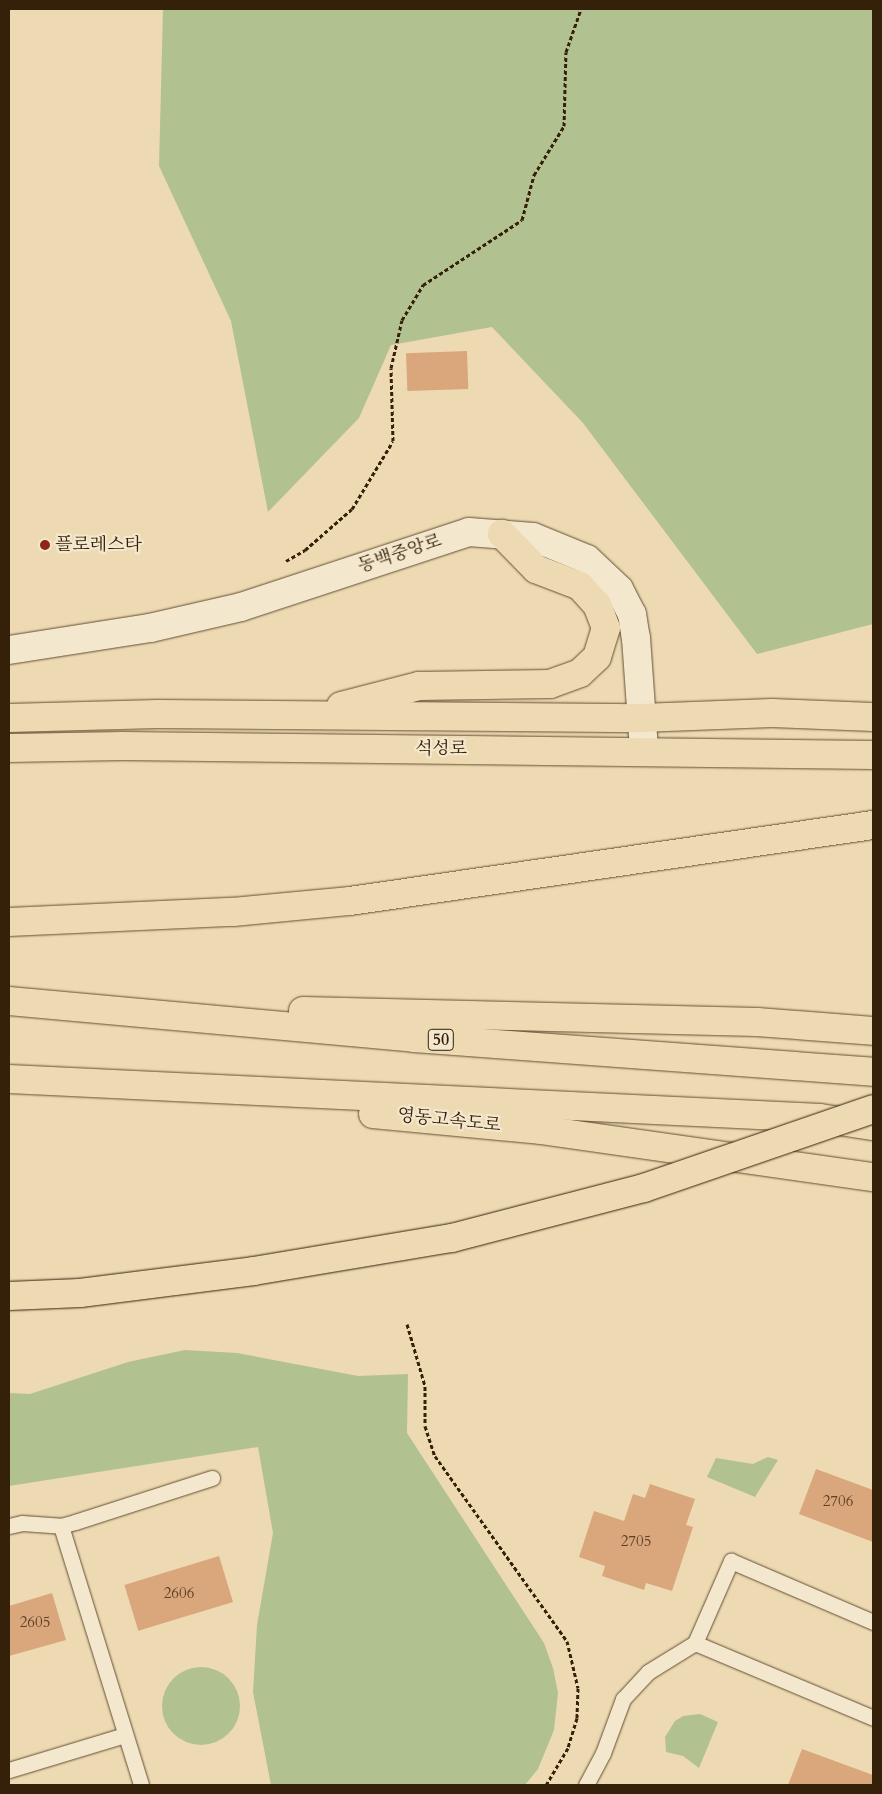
<!DOCTYPE html>
<html>
<head>
<meta charset="utf-8">
<style>
	body { margin:0 }
	#map { position:relative; width:882px; height:1794px; overflow:hidden; background:#eddab2; font-family:Cardo,"Noto Serif KR",serif }
	div>[style] { position:absolute }
	[style*='--x'] { left:calc(var(--x)*1px); top:calc(var(--y)*1px); width:calc(var(--w)*1px); rotate:calc(var(--a)*1deg) }
	.green>* { inset:0; background:#b2c190 }
	.round { border-radius:50% }
	.building>* { inset:0; background:#daa67c; transform-origin:0 0 }
	.path>* { height:3px; margin-top:-1.5px; transform-origin:0; background:repeating-linear-gradient(90deg,#352009 0 4px,transparent 0 6.5px) }
	.roads { filter:drop-shadow(0 0 1px #634e33) drop-shadow(0 0 1px #634e33) }
	.service>* { height:15px; margin:-7.5px; padding:0 7.5px; transform-origin:7.5px; border-radius:7.5px; background:#f3e7cd }
	.tertiary>* { height:28px; margin:-14px; padding:0 14px; transform-origin:14px; border-radius:14px; background:#f3e7cd }
	.trunk>* { height:28px; margin:-14px; padding:0 14px; transform-origin:14px; border-radius:14px; background:#eddab2 }
	.motorway>* { height:28px; margin:-14px; padding:0 14px; transform-origin:14px; border-radius:14px; background:#eddab2 }
	.bridges { filter:drop-shadow(0 0 1px #352009) drop-shadow(0 0 1px #352009) }
	.motorway-bridge>* { height:28px; margin:-14px; padding:0 14px; transform-origin:14px; border-radius:14px; background:#eddab2 }
	.dots>* { width:14px; height:14px; translate:-50% -50%; box-sizing:border-box; border:2px solid #f3e7cd; border-radius:50% }
	span { translate:-50% -50%; white-space:nowrap; text-align:center; line-height:1.15; -webkit-text-stroke:4.5px #f3e7cd; paint-order:stroke }
	.number-label { font-size:15px; color:#5e4226 }
	.number-label span { -webkit-text-stroke-width:0 }
	.shield-label span { padding:1px 4px; background:#f3e7cd; border:1px solid; border-radius:4px; -webkit-text-stroke-width:0 }
	.shield-label { font-size:16px; color:#352009; font-weight:700 }
	.poi-label { font-size:18px; color:#352009 }
	.left { translate:0 -50%; text-align:left }
	.street-label { font-size:18px; color:#352009 }
	.frame { position:absolute; inset:0; border:10px solid #352009; pointer-events:none }
</style>
</head>
<body>
<div id="map">
	<div class="green">
		<i style="clip-path:polygon(163px 9px,873px 9px,873px 624px,757px 654px,583px 423px,492px 327px,391px 345px,359px 418px,268px 512px,231px 321px,159px 166px)"></i>
		<i style="clip-path:polygon(185px 1350px,237px 1353px,358px 1376px,408px 1374px,407px 1433px,544px 1643px,553px 1668px,558px 1693px,554px 1730px,538px 1769px,525px 1785px,271px 1785px,253px 1692px,257px 1625px,273px 1533px,258px 1447px,9px 1486px,9px 1393px,30px 1394px,128px 1362px)"></i>
		<i style="clip-path:polygon(768px 1457px,778px 1460px,755px 1497px,707px 1477px,716px 1458px,753px 1464px)"></i>
		<i class="round" style="left:162px;top:1667px;width:78px;height:78px"></i>
		<i style="clip-path:polygon(700px 1714px,718px 1722px,699px 1768px,683px 1756px,666px 1752px,665px 1737px,675px 1721px,683px 1716px)"></i>
	</div>
	<div class="building">
		<i style="left:467px;top:351px;width:38px;height:61px;rotate:88deg"></i>
		<i style="clip-path:polygon(816px 1469px,873px 1490px,873px 1542px,799px 1514px)"></i>
		<i style="clip-path:polygon(650px 1484px,695px 1499px,686px 1525px,693px 1527px,672px 1591px,646px 1583px,644px 1590px,602px 1576px,605px 1566px,579px 1557px,594px 1511px,624px 1521px,633px 1494px,645px 1498px)"></i>
		<i style="left:219px;top:1556px;width:48px;height:99px;rotate:73deg"></i>
		<i style="clip-path:polygon(52px 1593px,66px 1640px,9px 1656px,9px 1606px)"></i>
		<i style="clip-path:polygon(802px 1749px,873px 1775px,873px 1785px,788px 1785px)"></i>
	</div>
	<div class="path">
		<i style="--x:286;--y:561;--w:22;--a:-30"></i>
		<i style="--x:305;--y:550;--w:62;--a:-41.1"></i>
		<i style="--x:352;--y:509;--w:79;--a:-58.9"></i>
		<i style="--x:393;--y:441;--w:73;--a:-91.6"></i>
		<i style="--x:391;--y:368;--w:49;--a:-77.1"></i>
		<i style="--x:402;--y:320;--w:41;--a:-59"></i>
		<i style="--x:423;--y:285;--w:118;--a:-33.3"></i>
		<i style="--x:522;--y:220;--w:47;--a:-75.1"></i>
		<i style="--x:534;--y:175;--w:57;--a:-58.5"></i>
		<i style="--x:564;--y:126;--w:74;--a:-88.5"></i>
		<i style="--x:566;--y:52;--w:46;--a:-70.8"></i>
		<i style="--x:407;--y:1324;--w:65;--a:73.8"></i>
		<i style="--x:425;--y:1386;--w:40;--a:90"></i>
		<i style="--x:425;--y:1426;--w:32;--a:72"></i>
		<i style="--x:435;--y:1456;--w:227;--a:54.5"></i>
		<i style="--x:567;--y:1641;--w:48;--a:76.8"></i>
		<i style="--x:578;--y:1688;--w:30;--a:92"></i>
		<i style="--x:577;--y:1718;--w:31;--a:107"></i>
		<i style="--x:568;--y:1748;--w:43;--a:120.7"></i>
	</div>
	<div class="roads">
		<div class="service">
			<i style="--x:9;--y:1526;--w:13;--a:-13"></i>
			<i style="--x:22;--y:1523;--w:39;--a:4"></i>
			<i style="--x:61;--y:1526;--w:15;--a:-16"></i>
			<i style="--x:75;--y:1522;--w:144;--a:-17.8"></i>
			<i style="--x:61;--y:1526;--w:271;--a:72.8"></i>
			<i style="--x:695;--y:1643;--w:193;--a:22.8"></i>
			<i style="--x:9;--y:1770;--w:121;--a:-16.8"></i>
			<i style="--x:586;--y:1785;--w:36;--a:-62"></i>
			<i style="--x:603;--y:1753;--w:58;--a:-69.7"></i>
			<i style="--x:623;--y:1699;--w:37;--a:-47"></i>
			<i style="--x:648;--y:1672;--w:55;--a:-31.7"></i>
			<i style="--x:695;--y:1643;--w:90;--a:-66.3"></i>
			<i style="--x:731;--y:1561;--w:155;--a:23.2"></i>
		</div>
		<div class="tertiary">
			<i style="--x:9;--y:650;--w:143;--a:-8.9"></i>
			<i style="--x:150;--y:628;--w:93;--a:-13"></i>
			<i style="--x:241;--y:607;--w:240;--a:-18.2"></i>
			<i style="--x:469;--y:532;--w:64;--a:4.5"></i>
			<i style="--x:533;--y:537;--w:58;--a:22.2"></i>
			<i style="--x:587;--y:559;--w:44;--a:43.2"></i>
			<i style="--x:619;--y:589;--w:28;--a:63"></i>
			<i style="--x:632;--y:614;--w:24;--a:81"></i>
			<i style="--x:636;--y:638;--w:112;--a:85.9"></i>
		</div>
		<div class="trunk">
			<i style="--x:341;--y:706;--w:81;--a:-14.4"></i>
			<i style="--x:419;--y:686;--w:131;--a:-0.9"></i>
			<i style="--x:550;--y:684;--w:32;--a:-20"></i>
			<i style="--x:580;--y:673;--w:23;--a:-43"></i>
			<i style="--x:597;--y:657;--w:30;--a:-73"></i>
			<i style="--x:606;--y:628;--w:25;--a:-111"></i>
			<i style="--x:597;--y:605;--w:25;--a:-132"></i>
			<i style="--x:580;--y:586;--w:47;--a:-158.9"></i>
			<i style="--x:536;--y:569;--w:49;--a:-134.2"></i>
			<i style="--x:9;--y:718;--w:149;--a:-1.5"></i>
			<i style="--x:158;--y:714;--w:483;--a:0.5"></i>
			<i style="--x:641;--y:718;--w:131;--a:-2.2"></i>
			<i style="--x:772;--y:713;--w:101;--a:2.3"></i>
			<i style="--x:9;--y:748;--w:114;--a:-1"></i>
			<i style="--x:123;--y:746;--w:750;--a:0.69"></i>
		</div>
		<div class="motorway">
			<i style="--x:9;--y:922;--w:224;--a:-2.6"></i>
			<i style="--x:233;--y:912;--w:118;--a:-5.4"></i>
			<i style="--x:350;--y:901;--w:528;--a:-8.27"></i>
			<i style="--x:9;--y:1001;--w:407;--a:5.2"></i>
			<i style="--x:414;--y:1038;--w:460;--a:4.2"></i>
			<i style="--x:303;--y:1011;--w:454;--a:1.4"></i>
			<i style="--x:757;--y:1022;--w:116;--a:4.4"></i>
			<i style="--x:9;--y:1079;--w:812;--a:2.75"></i>
			<i style="--x:820;--y:1118;--w:54;--a:8.6"></i>
			<i style="--x:373;--y:1114;--w:170;--a:5.4"></i>
			<i style="--x:542;--y:1130;--w:334;--a:8.1"></i>
		</div>
	</div>
	<div class="bridges">
		<div class="motorway-bridge">
			<i style="--x:9;--y:1296;--w:71;--a:-2.4"></i>
			<i style="--x:80;--y:1293;--w:175;--a:-7.2"></i>
			<i style="--x:254;--y:1271;--w:201;--a:-9.5"></i>
			<i style="--x:452;--y:1238;--w:198;--a:-14.6"></i>
			<i style="--x:644;--y:1188;--w:242;--a:-19"></i>
		</div>
	</div>
	<div class="dots">
		<i style="left:45px;top:545px;background:#8f2418"></i>
	</div>
	<div class="number-label">
		<span style="left:838px;top:1502px">2706</span>
		<span style="left:636px;top:1542px">2705</span>
		<span style="left:179px;top:1594px">2606</span>
		<span style="left:35px;top:1623px">2605</span>
	</div>
	<div class="shield-label">
		<span style="left:441px;top:1040px">50</span>
	</div>
	<div class="poi-label">
		<span class="left" style="left:55px;top:545px">플로레스타</span>
	</div>
	<div class="street-label">
		<span style="left:400px;top:554px;rotate:-18deg">동백중앙로</span>
		<span style="left:441px;top:749px">석성로</span>
		<span style="left:449px;top:1121px;rotate:6deg">영동고속도로</span>
	</div>
	<div class="frame"></div>
</div>
</body>
</html>
